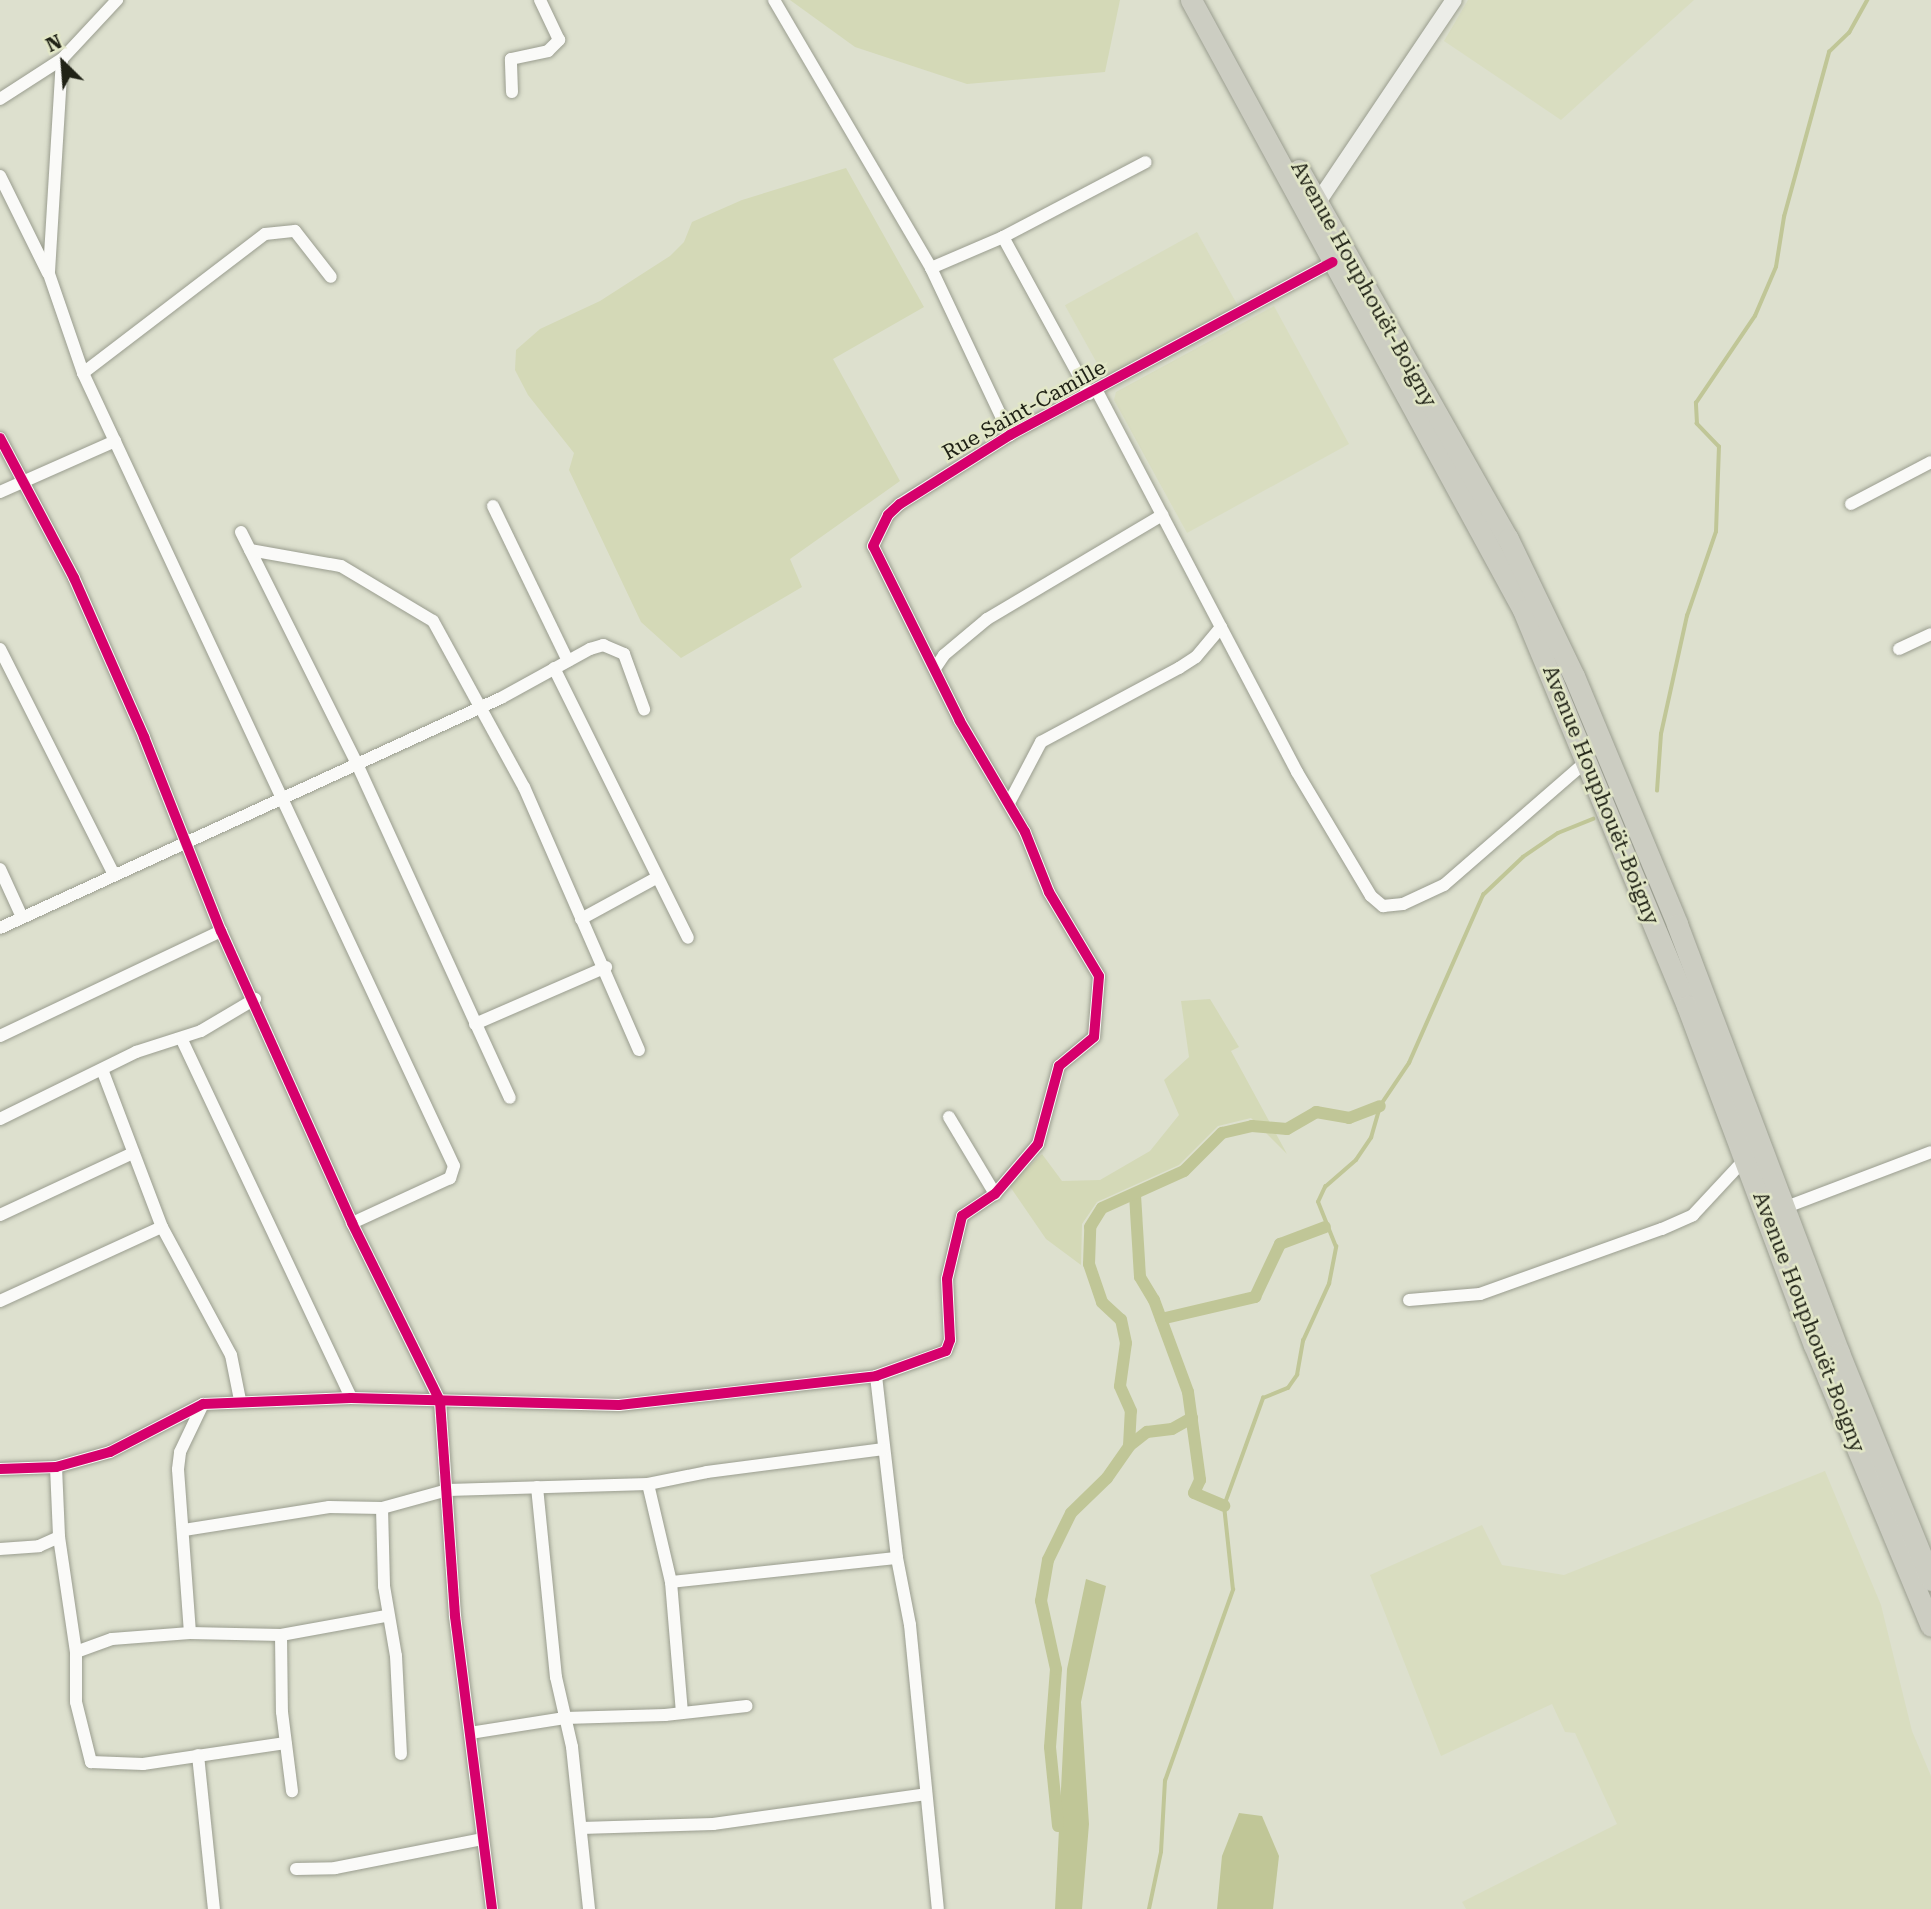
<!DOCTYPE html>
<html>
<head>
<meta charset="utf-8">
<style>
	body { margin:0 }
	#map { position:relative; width:1931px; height:1909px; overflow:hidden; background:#dde0ce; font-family:"Roboto Serif",serif }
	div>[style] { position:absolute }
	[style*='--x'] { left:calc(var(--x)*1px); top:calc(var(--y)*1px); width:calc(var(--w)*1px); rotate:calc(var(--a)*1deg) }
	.built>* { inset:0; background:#d9ddc0; transform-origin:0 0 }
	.green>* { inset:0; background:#d4d9b7 }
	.water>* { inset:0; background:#c0c697 }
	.stream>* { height:3.5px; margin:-1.75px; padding:0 1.75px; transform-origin:1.75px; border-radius:1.75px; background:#c0c697 }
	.canal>* { height:12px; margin:-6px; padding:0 6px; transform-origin:6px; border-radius:6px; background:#c0c697 }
	.roads { filter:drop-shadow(0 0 2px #9a9d8f) drop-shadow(0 0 2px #9a9d8f) }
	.street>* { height:12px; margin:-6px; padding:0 6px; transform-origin:6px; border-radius:6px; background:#fafaf8 }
	.secondary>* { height:16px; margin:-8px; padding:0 8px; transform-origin:8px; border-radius:8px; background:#ecede8 }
	.highway>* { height:21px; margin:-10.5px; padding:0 10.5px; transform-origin:10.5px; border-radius:10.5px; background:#cccdc2 }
	.cycleway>* { height:10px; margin:-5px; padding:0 5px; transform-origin:5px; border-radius:5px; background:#d6006c }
	span { translate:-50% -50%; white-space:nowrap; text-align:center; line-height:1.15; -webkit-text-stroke:5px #e2e7c7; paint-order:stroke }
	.street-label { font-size:21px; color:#202216 }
	.north { position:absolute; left:28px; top:28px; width:70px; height:70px; -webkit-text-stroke:5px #e2e7c7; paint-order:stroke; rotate:335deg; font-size:19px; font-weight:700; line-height:28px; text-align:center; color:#202216 }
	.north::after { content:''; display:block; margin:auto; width:24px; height:32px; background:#202216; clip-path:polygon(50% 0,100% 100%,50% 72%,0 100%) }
</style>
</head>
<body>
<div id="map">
	<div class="built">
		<i style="clip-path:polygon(1468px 0,1694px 0,1561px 120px,1444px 41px)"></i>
		<i style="left:1197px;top:232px;width:84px;height:151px;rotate:61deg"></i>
		<i style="clip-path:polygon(1274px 306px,1349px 444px,1187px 533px,1114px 400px,1116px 392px)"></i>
		<i style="clip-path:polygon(1825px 1471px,1881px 1605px,1912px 1731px,1931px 1776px,1931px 1909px,1466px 1909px,1462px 1902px,1617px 1824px,1575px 1733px,1565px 1732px,1552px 1704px,1441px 1756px,1370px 1575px,1482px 1525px,1502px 1565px,1564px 1575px)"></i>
	</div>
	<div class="green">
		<i style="clip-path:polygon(790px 0,1120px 0,1105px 72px,967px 84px,855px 47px)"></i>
		<i style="clip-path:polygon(846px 168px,924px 307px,833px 359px,900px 481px,790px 559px,802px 587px,681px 658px,641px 622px,569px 470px,574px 453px,528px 395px,515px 370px,516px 350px,540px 329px,600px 301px,670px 256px,684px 242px,692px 222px,742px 200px)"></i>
		<i style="clip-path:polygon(1210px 999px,1239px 1047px,1231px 1051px,1287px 1154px,1251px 1118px,1218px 1126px,1179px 1165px,1097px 1202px,1082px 1224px,1081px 1265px,1046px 1239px,1009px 1185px,1042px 1154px,1062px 1181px,1100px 1180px,1150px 1151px,1179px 1115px,1164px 1080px,1189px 1057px,1181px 1001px)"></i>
	</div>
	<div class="water">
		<i style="clip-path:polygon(1086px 1579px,1106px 1586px,1081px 1702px,1089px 1824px,1082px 1909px,1055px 1909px,1067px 1669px)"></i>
		<i style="clip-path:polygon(1239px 1813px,1262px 1816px,1279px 1856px,1273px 1909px,1217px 1909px,1222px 1856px)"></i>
	</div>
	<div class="stream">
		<i style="--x:1657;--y:791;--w:57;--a:-86"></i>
		<i style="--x:1661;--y:734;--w:121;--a:-77.6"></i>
		<i style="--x:1687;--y:616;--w:89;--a:-71"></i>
		<i style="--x:1716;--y:532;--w:85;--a:-88"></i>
		<i style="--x:1719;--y:447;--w:32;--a:-134"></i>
		<i style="--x:1697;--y:424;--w:21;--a:-93"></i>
		<i style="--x:1696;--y:403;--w:105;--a:-55.9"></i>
		<i style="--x:1755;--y:316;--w:53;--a:-66.8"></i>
		<i style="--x:1776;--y:267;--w:51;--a:-80.9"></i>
		<i style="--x:1784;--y:217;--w:171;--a:-74.7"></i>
		<i style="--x:1829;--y:52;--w:28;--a:-44"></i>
		<i style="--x:1849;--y:33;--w:38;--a:-61"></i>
		<i style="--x:1149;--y:1909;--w:58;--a:-78.1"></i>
		<i style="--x:1161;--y:1852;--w:71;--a:-86.8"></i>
		<i style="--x:1165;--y:1781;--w:203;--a:-70.4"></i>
		<i style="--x:1233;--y:1590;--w:84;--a:-96.1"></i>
		<i style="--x:1224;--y:1506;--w:115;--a:-70.1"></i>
		<i style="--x:1263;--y:1398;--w:27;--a:-22"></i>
		<i style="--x:1288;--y:1388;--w:16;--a:-55"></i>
		<i style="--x:1297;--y:1375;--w:35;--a:-80"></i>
		<i style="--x:1303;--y:1341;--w:63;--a:-65.5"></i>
		<i style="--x:1329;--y:1284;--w:38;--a:-79"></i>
		<i style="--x:1336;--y:1247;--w:48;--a:-111.8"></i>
		<i style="--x:1318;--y:1202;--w:17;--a:-65"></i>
		<i style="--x:1325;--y:1187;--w:41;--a:-41.1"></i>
		<i style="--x:1356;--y:1160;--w:27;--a:-56"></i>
		<i style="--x:1371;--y:1138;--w:33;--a:-74"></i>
		<i style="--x:1380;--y:1106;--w:52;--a:-56"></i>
		<i style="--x:1409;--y:1063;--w:184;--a:-66.2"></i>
		<i style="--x:1483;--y:895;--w:55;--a:-43.5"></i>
		<i style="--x:1523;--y:857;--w:42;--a:-34.4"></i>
		<i style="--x:1558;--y:833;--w:38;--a:-22"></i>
	</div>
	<div class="canal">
		<i style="--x:1135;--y:1195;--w:82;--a:86.5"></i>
		<i style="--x:1140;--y:1277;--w:27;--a:59"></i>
		<i style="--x:1154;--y:1300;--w:98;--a:69.7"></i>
		<i style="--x:1188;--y:1392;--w:89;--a:82.2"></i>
		<i style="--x:1200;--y:1480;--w:14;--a:115"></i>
		<i style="--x:1194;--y:1493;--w:33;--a:23"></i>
		<i style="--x:1161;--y:1319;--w:97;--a:-13.2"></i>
		<i style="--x:1255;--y:1297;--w:59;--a:-64.7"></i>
		<i style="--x:1280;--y:1244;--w:48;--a:-20.7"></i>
		<i style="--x:1129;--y:1446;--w:35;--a:-87"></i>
		<i style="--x:1131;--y:1411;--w:27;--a:-114"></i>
		<i style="--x:1120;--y:1386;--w:43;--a:-82.1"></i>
		<i style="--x:1126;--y:1343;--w:24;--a:-102"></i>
		<i style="--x:1121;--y:1320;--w:26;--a:-137"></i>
		<i style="--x:1102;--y:1302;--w:40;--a:-108.9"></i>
		<i style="--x:1089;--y:1264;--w:37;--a:-88"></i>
		<i style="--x:1090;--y:1227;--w:22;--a:-58"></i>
		<i style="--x:1102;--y:1208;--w:90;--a:-24.3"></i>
		<i style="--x:1184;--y:1171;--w:54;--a:-45"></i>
		<i style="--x:1222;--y:1133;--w:31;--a:-13"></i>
		<i style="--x:1252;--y:1126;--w:35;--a:5"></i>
		<i style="--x:1287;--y:1129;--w:34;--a:-30"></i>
		<i style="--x:1316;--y:1112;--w:34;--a:10"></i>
		<i style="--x:1349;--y:1118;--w:33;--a:-21"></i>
		<i style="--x:1058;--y:1826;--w:79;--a:-95.8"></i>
		<i style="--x:1050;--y:1747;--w:78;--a:-85.6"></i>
		<i style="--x:1056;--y:1669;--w:70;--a:-102.4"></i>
		<i style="--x:1041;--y:1601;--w:42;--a:-80.3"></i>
		<i style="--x:1048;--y:1560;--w:52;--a:-63.9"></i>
		<i style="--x:1071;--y:1513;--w:50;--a:-44.2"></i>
		<i style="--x:1107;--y:1478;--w:39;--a:-55"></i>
		<i style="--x:1129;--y:1446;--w:23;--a:-38"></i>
		<i style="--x:1147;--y:1432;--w:25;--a:-7"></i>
		<i style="--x:1172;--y:1429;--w:23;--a:-29"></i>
	</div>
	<div class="roads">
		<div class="street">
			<i style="--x:774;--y:0;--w:311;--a:59.6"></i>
			<i style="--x:931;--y:268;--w:185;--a:64.7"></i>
			<i style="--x:62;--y:59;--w:215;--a:93.5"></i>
			<i style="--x:49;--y:274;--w:105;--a:71"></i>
			<i style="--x:83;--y:373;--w:875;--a:64.93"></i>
			<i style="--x:454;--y:1166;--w:13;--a:108"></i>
			<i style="--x:450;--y:1178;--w:108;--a:155.3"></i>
			<i style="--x:512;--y:92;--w:33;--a:-92"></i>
			<i style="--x:511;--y:59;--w:38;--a:-12"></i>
			<i style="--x:548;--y:51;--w:16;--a:-45"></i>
			<i style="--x:559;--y:40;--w:44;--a:-115.4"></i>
			<i style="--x:0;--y:99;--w:74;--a:-32.8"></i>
			<i style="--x:62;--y:59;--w:81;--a:-47"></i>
			<i style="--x:0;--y:176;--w:108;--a:63.7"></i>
			<i style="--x:1003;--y:237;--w:179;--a:61.3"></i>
			<i style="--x:931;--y:268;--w:78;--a:-23.3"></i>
			<i style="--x:1003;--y:237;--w:161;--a:-27.7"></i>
			<i style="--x:83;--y:373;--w:229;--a:-37.4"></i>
			<i style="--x:265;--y:234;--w:30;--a:-6"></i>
			<i style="--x:295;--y:231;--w:58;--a:52"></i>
			<i style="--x:1097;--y:391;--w:430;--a:62.3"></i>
			<i style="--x:1297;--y:772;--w:144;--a:59.2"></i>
			<i style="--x:1371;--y:896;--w:16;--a:40"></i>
			<i style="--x:1383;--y:906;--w:20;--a:-6"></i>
			<i style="--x:1403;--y:904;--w:45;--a:-24.9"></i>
			<i style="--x:1444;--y:885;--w:191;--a:-41"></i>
			<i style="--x:0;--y:438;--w:158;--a:62.1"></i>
			<i style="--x:74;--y:578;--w:174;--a:66.2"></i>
			<i style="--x:144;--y:737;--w:209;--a:68.4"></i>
			<i style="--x:221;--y:931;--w:320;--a:65.8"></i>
			<i style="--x:352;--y:1223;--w:199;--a:63.7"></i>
			<i style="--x:440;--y:1401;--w:216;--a:86"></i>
			<i style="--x:455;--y:1616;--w:295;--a:82.8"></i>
			<i style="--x:0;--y:492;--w:126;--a:-23.9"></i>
			<i style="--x:1851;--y:504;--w:90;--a:-27.7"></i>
			<i style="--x:493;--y:506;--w:172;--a:64.2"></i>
			<i style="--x:241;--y:532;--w:259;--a:63.4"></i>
			<i style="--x:357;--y:764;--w:367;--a:65.4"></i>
			<i style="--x:250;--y:550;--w:92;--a:10"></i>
			<i style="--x:341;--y:566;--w:107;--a:30.9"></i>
			<i style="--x:433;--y:621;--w:189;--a:61.3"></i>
			<i style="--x:524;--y:787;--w:287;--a:66.4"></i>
			<i style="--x:0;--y:649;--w:253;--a:63.2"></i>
			<i style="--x:1899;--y:649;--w:35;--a:-25"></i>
			<i style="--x:936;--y:667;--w:14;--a:-56"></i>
			<i style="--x:944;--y:655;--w:56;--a:-39.9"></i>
			<i style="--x:987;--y:619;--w:204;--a:-30.7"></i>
			<i style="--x:554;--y:668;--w:301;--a:63.6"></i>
			<i style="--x:1009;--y:803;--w:69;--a:-62.3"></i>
			<i style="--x:1041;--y:742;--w:157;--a:-28.2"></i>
			<i style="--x:1179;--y:668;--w:20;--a:-33"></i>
			<i style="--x:1196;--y:657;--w:39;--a:-50"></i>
			<i style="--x:0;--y:869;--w:53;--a:65.4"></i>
			<i style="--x:581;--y:919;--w:83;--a:-28.7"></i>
			<i style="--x:0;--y:928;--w:551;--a:-24.66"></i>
			<i style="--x:501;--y:698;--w:102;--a:-28.8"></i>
			<i style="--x:590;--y:649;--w:14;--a:-17"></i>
			<i style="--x:603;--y:645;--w:23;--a:23"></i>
			<i style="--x:624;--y:654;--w:59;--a:70"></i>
			<i style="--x:475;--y:1024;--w:143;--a:-23.5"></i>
			<i style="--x:0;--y:1036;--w:245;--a:-25.4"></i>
			<i style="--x:182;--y:1040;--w:396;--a:64.7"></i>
			<i style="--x:103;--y:1072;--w:166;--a:69.2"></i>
			<i style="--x:162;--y:1227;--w:145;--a:61.7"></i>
			<i style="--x:231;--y:1355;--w:46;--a:78.7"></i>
			<i style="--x:949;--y:1117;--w:90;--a:59.1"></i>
			<i style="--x:0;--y:1119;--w:152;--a:-26.2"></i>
			<i style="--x:136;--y:1052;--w:68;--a:-17.9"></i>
			<i style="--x:201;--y:1031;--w:63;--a:-30.7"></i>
			<i style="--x:1781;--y:1209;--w:160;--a:-20.8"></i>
			<i style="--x:0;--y:1215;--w:147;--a:-25"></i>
			<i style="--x:1409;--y:1300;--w:71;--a:-4.8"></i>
			<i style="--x:1480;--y:1294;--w:193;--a:-19.7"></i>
			<i style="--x:1662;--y:1229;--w:34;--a:-24"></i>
			<i style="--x:1693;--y:1215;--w:78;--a:-47.1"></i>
			<i style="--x:0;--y:1301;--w:178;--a:-24.6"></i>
			<i style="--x:876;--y:1376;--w:183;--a:83.4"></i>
			<i style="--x:897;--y:1558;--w:68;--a:79"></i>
			<i style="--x:910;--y:1625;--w:285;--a:84.4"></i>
			<i style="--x:56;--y:1467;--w:70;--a:87.5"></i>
			<i style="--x:59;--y:1537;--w:116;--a:81.6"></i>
			<i style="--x:76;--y:1652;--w:50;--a:90"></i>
			<i style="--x:76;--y:1702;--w:62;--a:76"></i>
			<i style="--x:91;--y:1762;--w:52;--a:2.2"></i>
			<i style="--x:143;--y:1764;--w:144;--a:-8.4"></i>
			<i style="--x:0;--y:1469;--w:56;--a:-2"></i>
			<i style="--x:56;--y:1467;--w:56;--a:-15.5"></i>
			<i style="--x:110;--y:1452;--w:105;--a:-27.3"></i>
			<i style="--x:203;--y:1404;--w:148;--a:-2.3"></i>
			<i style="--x:351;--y:1398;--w:268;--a:1.5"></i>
			<i style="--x:619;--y:1405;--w:259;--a:-6.4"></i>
			<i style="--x:876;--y:1376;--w:74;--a:-19.7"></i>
			<i style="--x:946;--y:1351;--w:12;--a:-70"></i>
			<i style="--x:950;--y:1340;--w:61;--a:-92.8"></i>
			<i style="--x:947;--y:1279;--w:65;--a:-76.6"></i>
			<i style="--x:962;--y:1216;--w:40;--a:-34"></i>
			<i style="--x:995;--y:1194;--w:66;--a:-49.3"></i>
			<i style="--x:1038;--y:1144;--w:81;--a:-74.9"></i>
			<i style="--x:1059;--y:1066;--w:45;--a:-39.6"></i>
			<i style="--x:1094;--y:1037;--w:61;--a:-85.3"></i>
			<i style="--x:1099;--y:976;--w:98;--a:-120.8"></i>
			<i style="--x:1049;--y:892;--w:65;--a:-111.8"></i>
			<i style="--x:1025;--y:832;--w:129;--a:-120.4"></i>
			<i style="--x:960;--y:721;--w:195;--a:-116.4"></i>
			<i style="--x:873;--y:546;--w:34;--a:-64"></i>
			<i style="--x:888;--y:515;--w:16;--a:-43"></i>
			<i style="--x:900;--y:504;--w:130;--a:-32.1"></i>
			<i style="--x:1010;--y:435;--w:366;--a:-28.2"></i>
			<i style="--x:648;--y:1484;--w:101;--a:76.8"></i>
			<i style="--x:671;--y:1582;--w:130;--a:85.2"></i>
			<i style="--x:537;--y:1487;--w:191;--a:84.3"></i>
			<i style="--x:556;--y:1677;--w:72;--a:77.1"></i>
			<i style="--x:572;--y:1747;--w:163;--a:84"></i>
			<i style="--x:382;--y:1508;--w:78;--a:88.5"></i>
			<i style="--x:384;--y:1586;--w:71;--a:80.3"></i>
			<i style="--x:396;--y:1656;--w:98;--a:87.1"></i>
			<i style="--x:184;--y:1530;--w:147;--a:-9"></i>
			<i style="--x:329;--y:1507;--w:53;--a:1.1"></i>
			<i style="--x:382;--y:1508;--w:68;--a:-15.3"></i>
			<i style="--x:448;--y:1490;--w:200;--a:-1.7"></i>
			<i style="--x:648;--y:1484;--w:60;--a:-11.5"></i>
			<i style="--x:707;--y:1472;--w:178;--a:-7.4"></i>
			<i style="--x:0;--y:1549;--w:39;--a:-4"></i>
			<i style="--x:39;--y:1546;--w:22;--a:-24"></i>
			<i style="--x:671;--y:1582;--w:227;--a:-6.1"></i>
			<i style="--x:190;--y:1633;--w:164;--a:-94.2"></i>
			<i style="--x:178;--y:1469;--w:17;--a:-83"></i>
			<i style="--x:180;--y:1452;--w:53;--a:-64.4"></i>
			<i style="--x:281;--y:1635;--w:77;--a:89.3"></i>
			<i style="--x:282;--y:1712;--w:80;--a:82.8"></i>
			<i style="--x:76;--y:1652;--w:38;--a:-20"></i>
			<i style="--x:112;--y:1639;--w:78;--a:-4.4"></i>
			<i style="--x:190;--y:1633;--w:91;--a:1.3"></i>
			<i style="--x:281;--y:1635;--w:107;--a:-10.3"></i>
			<i style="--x:470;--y:1733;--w:96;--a:-9"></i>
			<i style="--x:565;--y:1718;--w:100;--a:-1.7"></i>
			<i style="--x:665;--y:1715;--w:82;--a:-6.3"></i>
			<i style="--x:198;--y:1755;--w:155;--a:84.1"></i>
			<i style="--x:581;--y:1828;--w:132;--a:-1.7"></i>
			<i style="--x:713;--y:1824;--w:215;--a:-8"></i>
			<i style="--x:296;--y:1869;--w:39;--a:-1"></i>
			<i style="--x:335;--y:1868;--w:151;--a:-11.1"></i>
		</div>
		<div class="secondary">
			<i style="--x:1312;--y:211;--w:254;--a:-56.1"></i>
		</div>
		<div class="highway">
			<i style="--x:1191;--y:0;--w:694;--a:61.44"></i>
			<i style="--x:1523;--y:610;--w:429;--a:67.5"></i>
			<i style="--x:1687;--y:1006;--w:362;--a:69.5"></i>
			<i style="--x:1814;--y:1345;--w:304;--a:67.4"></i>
			<i style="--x:1299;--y:170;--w:424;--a:60.5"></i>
			<i style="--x:1508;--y:539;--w:152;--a:64.3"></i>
			<i style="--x:1574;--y:676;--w:269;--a:67.4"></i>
			<i style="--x:1677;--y:924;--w:459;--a:69.3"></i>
			<i style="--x:1839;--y:1353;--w:245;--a:67.9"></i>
		</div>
	</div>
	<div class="cycleway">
		<i style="--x:0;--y:438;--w:158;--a:62.1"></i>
		<i style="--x:74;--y:578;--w:174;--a:66.2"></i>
		<i style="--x:144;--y:737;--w:209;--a:68.4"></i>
		<i style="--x:221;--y:931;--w:320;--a:65.8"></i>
		<i style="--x:352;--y:1223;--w:199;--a:63.7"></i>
		<i style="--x:440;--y:1401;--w:216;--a:86"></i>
		<i style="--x:455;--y:1616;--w:295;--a:82.8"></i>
		<i style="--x:0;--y:1469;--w:56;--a:-2"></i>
		<i style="--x:56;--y:1467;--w:56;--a:-15.5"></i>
		<i style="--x:110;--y:1452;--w:105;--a:-27.3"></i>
		<i style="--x:203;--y:1404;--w:148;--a:-2.3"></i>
		<i style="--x:351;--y:1398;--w:268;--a:1.5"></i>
		<i style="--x:619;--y:1405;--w:259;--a:-6.4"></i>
		<i style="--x:876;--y:1376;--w:74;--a:-19.7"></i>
		<i style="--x:946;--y:1351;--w:12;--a:-70"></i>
		<i style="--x:950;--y:1340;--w:61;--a:-92.8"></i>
		<i style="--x:947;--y:1279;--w:65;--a:-76.6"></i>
		<i style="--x:962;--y:1216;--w:40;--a:-34"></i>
		<i style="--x:995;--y:1194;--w:66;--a:-49.3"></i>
		<i style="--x:1038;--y:1144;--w:81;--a:-74.9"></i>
		<i style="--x:1059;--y:1066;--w:45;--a:-39.6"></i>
		<i style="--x:1094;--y:1037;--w:61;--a:-85.3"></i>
		<i style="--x:1099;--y:976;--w:98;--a:-120.8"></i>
		<i style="--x:1049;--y:892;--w:65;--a:-111.8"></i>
		<i style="--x:1025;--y:832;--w:129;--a:-120.4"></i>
		<i style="--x:960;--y:721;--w:195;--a:-116.4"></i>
		<i style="--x:873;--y:546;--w:34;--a:-64"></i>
		<i style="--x:888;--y:515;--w:16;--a:-43"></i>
		<i style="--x:900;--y:504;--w:130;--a:-32.1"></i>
		<i style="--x:1010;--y:435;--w:366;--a:-28.2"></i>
	</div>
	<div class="street-label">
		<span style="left:1364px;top:284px;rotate:61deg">Avenue Houphouët-Boigny</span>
		<span style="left:1024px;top:410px;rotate:-29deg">Rue Saint-Camille</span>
		<span style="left:1601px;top:795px;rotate:68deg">Avenue Houphouët-Boigny</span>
		<span style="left:1809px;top:1322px;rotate:69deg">Avenue Houphouët-Boigny</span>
	</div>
	<div class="north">N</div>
</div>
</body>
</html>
